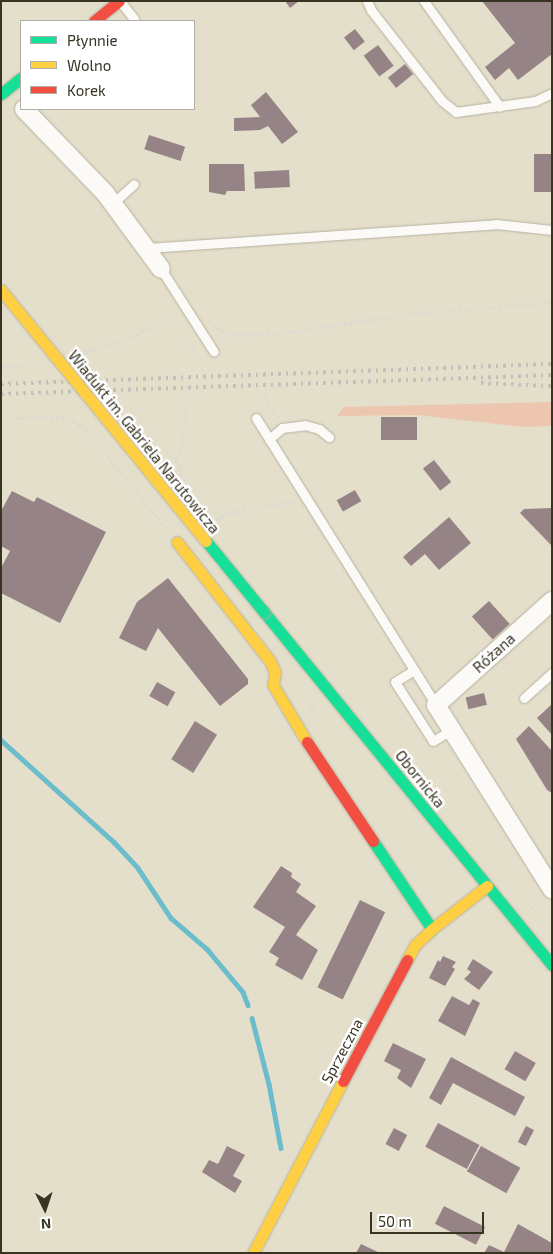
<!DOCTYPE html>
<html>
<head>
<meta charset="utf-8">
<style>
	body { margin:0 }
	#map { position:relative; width:553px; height:1254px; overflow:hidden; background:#e4dfca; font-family:"Exo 2",sans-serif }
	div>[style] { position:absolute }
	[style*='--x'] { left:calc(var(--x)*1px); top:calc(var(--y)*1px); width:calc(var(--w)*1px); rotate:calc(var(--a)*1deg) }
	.green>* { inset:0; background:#edc6b0 }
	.stream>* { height:4.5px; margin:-2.25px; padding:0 2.25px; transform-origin:2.25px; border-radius:2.25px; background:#6cbdcb }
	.building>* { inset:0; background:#968386; transform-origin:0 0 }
	.path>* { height:2.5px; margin-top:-1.25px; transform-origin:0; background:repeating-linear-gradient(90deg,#dad9d2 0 2.5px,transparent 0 5px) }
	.roads { filter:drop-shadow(0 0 1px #b6b2a2) drop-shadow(0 0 1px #b6b2a2) }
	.lane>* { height:9px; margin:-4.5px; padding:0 4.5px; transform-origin:4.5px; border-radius:4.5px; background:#fbfaf7 }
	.street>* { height:18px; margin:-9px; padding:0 9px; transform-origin:9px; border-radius:9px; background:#fbfaf7 }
	.fast>* { height:11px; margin:-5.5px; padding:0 5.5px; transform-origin:5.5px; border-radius:5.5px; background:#16e098 }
	.slow>* { height:11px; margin:-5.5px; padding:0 5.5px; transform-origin:5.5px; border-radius:5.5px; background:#ffcf43 }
	.jam>* { height:11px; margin:-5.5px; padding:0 5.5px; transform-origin:5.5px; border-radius:5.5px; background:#f24e42 }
	.rail>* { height:4px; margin-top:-2px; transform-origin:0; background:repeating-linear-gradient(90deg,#c2c0bb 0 2.5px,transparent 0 7.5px) }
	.path-bridge>* { height:2.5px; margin-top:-1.25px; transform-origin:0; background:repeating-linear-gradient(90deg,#dad9d2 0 2.5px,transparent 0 5px) }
	.bridges { filter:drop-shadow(0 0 1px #b6b2a2) drop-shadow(0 0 1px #b6b2a2) }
	.fast-bridge>* { height:11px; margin:-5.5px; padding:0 5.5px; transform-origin:5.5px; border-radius:5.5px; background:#16e098 }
	.slow-bridge>* { height:11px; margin:-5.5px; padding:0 5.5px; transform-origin:5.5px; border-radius:5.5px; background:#ffcf43 }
	span { translate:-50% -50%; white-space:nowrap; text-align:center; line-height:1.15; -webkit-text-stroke:5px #fff; paint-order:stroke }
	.street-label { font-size:15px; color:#373424 }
	.frame { position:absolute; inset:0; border:2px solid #373424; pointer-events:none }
	.legend { position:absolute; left:20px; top:20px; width:175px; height:90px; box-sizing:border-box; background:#fff; border:1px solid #afaea7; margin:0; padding:6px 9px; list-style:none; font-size:15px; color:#373424 }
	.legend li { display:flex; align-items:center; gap:10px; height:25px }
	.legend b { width:25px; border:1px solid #afaea7 }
	.north { position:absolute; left:20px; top:1184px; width:50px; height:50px; -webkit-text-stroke:4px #fff; paint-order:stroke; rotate:176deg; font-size:14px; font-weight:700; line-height:20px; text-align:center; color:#373424 }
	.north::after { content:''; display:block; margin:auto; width:18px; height:22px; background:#373424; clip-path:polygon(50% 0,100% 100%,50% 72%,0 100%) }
	.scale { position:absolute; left:370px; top:1212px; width:114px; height:22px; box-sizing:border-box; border:2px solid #373424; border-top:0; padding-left:6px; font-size:15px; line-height:18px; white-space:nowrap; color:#373424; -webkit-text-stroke:4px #fff; paint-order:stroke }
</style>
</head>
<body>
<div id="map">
	<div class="green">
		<i style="clip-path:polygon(552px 402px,552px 426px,523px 427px,417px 415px,337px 416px,344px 407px)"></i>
	</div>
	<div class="stream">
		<i style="--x:1;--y:740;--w:152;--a:42.1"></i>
		<i style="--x:114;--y:842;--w:35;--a:47"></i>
		<i style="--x:138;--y:868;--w:60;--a:56.6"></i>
		<i style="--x:171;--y:918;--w:48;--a:40.7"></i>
		<i style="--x:207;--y:949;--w:56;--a:50.1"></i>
		<i style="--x:243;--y:992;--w:14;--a:69"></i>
		<i style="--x:252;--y:1018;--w:68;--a:75.6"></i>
		<i style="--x:269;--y:1084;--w:65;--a:79.4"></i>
	</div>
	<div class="building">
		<i style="clip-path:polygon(285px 1px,299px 1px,290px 8px)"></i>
		<i style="clip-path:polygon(482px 1px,552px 1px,552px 54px,518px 80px,509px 68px,495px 80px,485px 67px,515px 43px)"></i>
		<i style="left:355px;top:29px;width:16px;height:14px;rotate:52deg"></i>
		<i style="left:378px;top:45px;width:26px;height:18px;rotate:53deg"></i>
		<i style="left:405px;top:64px;width:13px;height:22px;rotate:51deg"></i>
		<i style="clip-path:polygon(266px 92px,298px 132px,282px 144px,268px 126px,260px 130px,234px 131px,234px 118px,260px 117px,251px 105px)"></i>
		<i style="left:149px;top:135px;width:38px;height:15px;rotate:18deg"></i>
		<i style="left:534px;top:154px;width:18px;height:38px"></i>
		<i style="clip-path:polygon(209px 164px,244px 164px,245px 191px,227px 191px,225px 195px,209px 192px)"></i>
		<i style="left:289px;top:170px;width:17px;height:35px;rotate:87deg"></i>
		<i style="left:381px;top:417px;width:36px;height:23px"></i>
		<i style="left:434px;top:460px;width:28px;height:14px;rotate:52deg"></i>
		<i style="left:355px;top:490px;width:13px;height:21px;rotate:61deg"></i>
		<i style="clip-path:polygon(12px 491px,34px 502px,37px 497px,106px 532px,60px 623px,1px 593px,1px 568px,10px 551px,1px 546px,1px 511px)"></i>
		<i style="clip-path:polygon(552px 508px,552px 546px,520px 513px,524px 509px)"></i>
		<i style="clip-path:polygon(449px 517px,471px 543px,439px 570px,425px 554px,411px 566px,403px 557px)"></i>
		<i style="clip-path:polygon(168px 578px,248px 679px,248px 684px,220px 706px,158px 628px,146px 651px,119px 638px,137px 602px)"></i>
		<i style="left:489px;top:601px;width:31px;height:23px;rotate:48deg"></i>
		<i style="left:157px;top:682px;width:21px;height:16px;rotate:29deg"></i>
		<i style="left:484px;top:693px;width:12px;height:19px;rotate:76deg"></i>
		<i style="clip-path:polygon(552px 704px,552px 735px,537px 718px)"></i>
		<i style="left:195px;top:721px;width:26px;height:45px;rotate:32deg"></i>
		<i style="clip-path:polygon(529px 726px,552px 751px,552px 793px,547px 790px,516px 739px)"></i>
		<i style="clip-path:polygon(281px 866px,292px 873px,291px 877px,301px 884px,296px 892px,316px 906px,296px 935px,318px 950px,302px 980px,275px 965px,279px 958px,269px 952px,285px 927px,253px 907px)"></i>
		<i style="left:360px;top:900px;width:28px;height:97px;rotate:26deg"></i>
		<i style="clip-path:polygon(443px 956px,456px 962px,452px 967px,455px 969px,445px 986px,429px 978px,438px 960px,440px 962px)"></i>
		<i style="clip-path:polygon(473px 959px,493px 972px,479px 990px,464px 979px,471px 972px,467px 969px)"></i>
		<i style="clip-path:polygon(452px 996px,469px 1005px,473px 999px,480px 1003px,465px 1036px,438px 1021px)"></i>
		<i style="clip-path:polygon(393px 1043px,426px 1059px,411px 1088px,397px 1078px,401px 1070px,384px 1061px)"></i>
		<i style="left:515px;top:1051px;width:24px;height:21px;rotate:30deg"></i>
		<i style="clip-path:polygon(451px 1057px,525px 1097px,515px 1116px,453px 1083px,441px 1105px,429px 1098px)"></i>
		<i style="left:438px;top:1123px;width:47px;height:27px;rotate:28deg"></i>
		<i style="left:526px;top:1126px;width:9px;height:18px;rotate:27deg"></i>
		<i style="left:394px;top:1128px;width:15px;height:18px;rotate:28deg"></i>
		<i style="clip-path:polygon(227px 1146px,245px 1155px,233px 1176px,242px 1181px,235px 1193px,202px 1172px,209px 1160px,218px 1164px)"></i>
		<i style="left:481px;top:1146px;width:45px;height:29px;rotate:29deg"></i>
		<i style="left:444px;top:1206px;width:46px;height:20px;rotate:27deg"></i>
		<i style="clip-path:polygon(518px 1224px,552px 1243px,552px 1253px,484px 1253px,489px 1245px,504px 1252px)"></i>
		<i style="clip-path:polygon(361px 1244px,380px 1253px,356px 1253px)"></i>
	</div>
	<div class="path">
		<i style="--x:210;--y:321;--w:11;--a:49"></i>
		<i style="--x:217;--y:329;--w:21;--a:17"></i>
		<i style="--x:237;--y:335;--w:53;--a:-3.2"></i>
		<i style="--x:290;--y:332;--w:120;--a:-8.6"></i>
		<i style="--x:409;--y:314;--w:144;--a:-4.8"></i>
		<i style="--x:192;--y:342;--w:11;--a:85"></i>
		<i style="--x:79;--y:354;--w:50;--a:-17.4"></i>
		<i style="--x:127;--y:339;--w:56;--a:-27.5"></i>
		<i style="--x:1;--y:367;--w:36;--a:-5"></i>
		<i style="--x:266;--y:393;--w:11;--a:75"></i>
		<i style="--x:269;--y:404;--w:17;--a:57"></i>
		<i style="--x:1;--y:418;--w:56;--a:-1"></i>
		<i style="--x:57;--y:417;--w:17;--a:13"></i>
		<i style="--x:74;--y:421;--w:14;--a:34"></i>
		<i style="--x:86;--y:429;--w:126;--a:51.1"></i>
		<i style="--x:183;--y:481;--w:23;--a:-108"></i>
		<i style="--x:176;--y:459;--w:17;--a:-69"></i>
		<i style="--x:182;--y:443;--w:33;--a:-83"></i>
		<i style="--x:186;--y:410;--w:16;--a:-68"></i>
		<i style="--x:212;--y:520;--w:22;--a:-21"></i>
		<i style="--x:233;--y:512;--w:62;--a:-10.2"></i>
		<i style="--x:309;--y:700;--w:15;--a:67"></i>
		<i style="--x:531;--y:908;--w:12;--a:-35"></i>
	</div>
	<div class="roads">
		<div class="lane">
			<i style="--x:120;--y:1;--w:23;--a:52"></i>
			<i style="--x:367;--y:1;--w:10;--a:66"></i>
			<i style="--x:371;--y:10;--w:115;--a:52"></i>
			<i style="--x:442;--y:101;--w:18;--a:38"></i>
			<i style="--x:456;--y:112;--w:80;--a:-7.9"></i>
			<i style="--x:535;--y:101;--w:19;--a:-25"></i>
			<i style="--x:424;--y:1;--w:130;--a:54.4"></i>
			<i style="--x:113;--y:203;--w:28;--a:-42"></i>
			<i style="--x:147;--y:248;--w:350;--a:-3.9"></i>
			<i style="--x:496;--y:224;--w:56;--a:6.1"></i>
			<i style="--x:161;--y:269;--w:98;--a:57.4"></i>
			<i style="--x:256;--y:418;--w:339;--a:57.9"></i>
			<i style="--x:269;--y:439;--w:17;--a:-40"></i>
			<i style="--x:282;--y:428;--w:23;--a:-7"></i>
			<i style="--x:305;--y:425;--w:15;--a:16"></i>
			<i style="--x:319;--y:429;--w:13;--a:39"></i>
			<i style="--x:414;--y:670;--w:22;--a:148"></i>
			<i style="--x:395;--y:682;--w:70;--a:57.2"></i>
			<i style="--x:433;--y:741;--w:21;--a:-31"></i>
			<i style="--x:524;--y:698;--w:38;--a:-42"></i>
		</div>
		<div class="street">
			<i style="--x:24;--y:109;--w:117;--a:46"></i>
			<i style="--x:105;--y:193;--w:94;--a:53.6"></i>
			<i style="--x:552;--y:601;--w:156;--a:138.1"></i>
			<i style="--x:436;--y:705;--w:218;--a:57.8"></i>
		</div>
		<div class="fast">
			<i style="--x:1;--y:94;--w:26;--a:-39"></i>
			<i style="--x:264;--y:612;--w:456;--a:50.8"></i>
			<i style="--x:373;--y:841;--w:106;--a:56.2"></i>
		</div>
		<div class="slow">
			<i style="--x:177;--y:542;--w:151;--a:52"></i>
			<i style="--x:270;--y:661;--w:12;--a:66"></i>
			<i style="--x:275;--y:672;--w:13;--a:99"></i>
			<i style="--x:273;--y:685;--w:66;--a:59.2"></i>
			<i style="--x:407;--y:960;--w:17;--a:-62"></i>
			<i style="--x:415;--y:945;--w:23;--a:-43"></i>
			<i style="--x:432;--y:929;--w:70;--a:-38"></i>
			<i style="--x:253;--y:1253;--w:194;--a:-62.4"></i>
		</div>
		<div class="jam">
			<i style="--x:94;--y:21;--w:32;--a:-39"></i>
			<i style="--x:307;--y:742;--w:119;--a:56.3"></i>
			<i style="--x:343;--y:1081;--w:137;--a:-62.1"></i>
		</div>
	</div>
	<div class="rail">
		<i style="--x:481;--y:383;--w:71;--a:2.4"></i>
		<i style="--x:1;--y:384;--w:551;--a:-2.08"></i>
		<i style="--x:1;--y:394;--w:551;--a:-1.97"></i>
	</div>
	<div class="path-bridge">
		<i style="--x:1;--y:265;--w:9;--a:49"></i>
	</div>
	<div class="bridges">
		<div class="fast-bridge">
			<i style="--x:206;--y:541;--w:92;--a:50.8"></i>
		</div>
		<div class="slow-bridge">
			<i style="--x:1;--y:290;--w:324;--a:50.8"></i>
		</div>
	</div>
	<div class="street-label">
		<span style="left:144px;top:442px;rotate:51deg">Wiadukt im. Gabriela Narutowicza</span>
		<span style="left:494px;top:653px;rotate:-42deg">Różana</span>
		<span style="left:420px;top:779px;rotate:51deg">Obornicka</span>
		<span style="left:342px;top:1051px;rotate:-62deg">Sprzeczna</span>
	</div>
	<div class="frame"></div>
	<ul class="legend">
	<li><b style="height:6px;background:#16e098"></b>Płynnie</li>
	<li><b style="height:6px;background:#ffcf43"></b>Wolno</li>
	<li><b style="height:6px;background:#f24e42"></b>Korek</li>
	</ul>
	<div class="north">N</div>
	<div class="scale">50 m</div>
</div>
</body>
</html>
